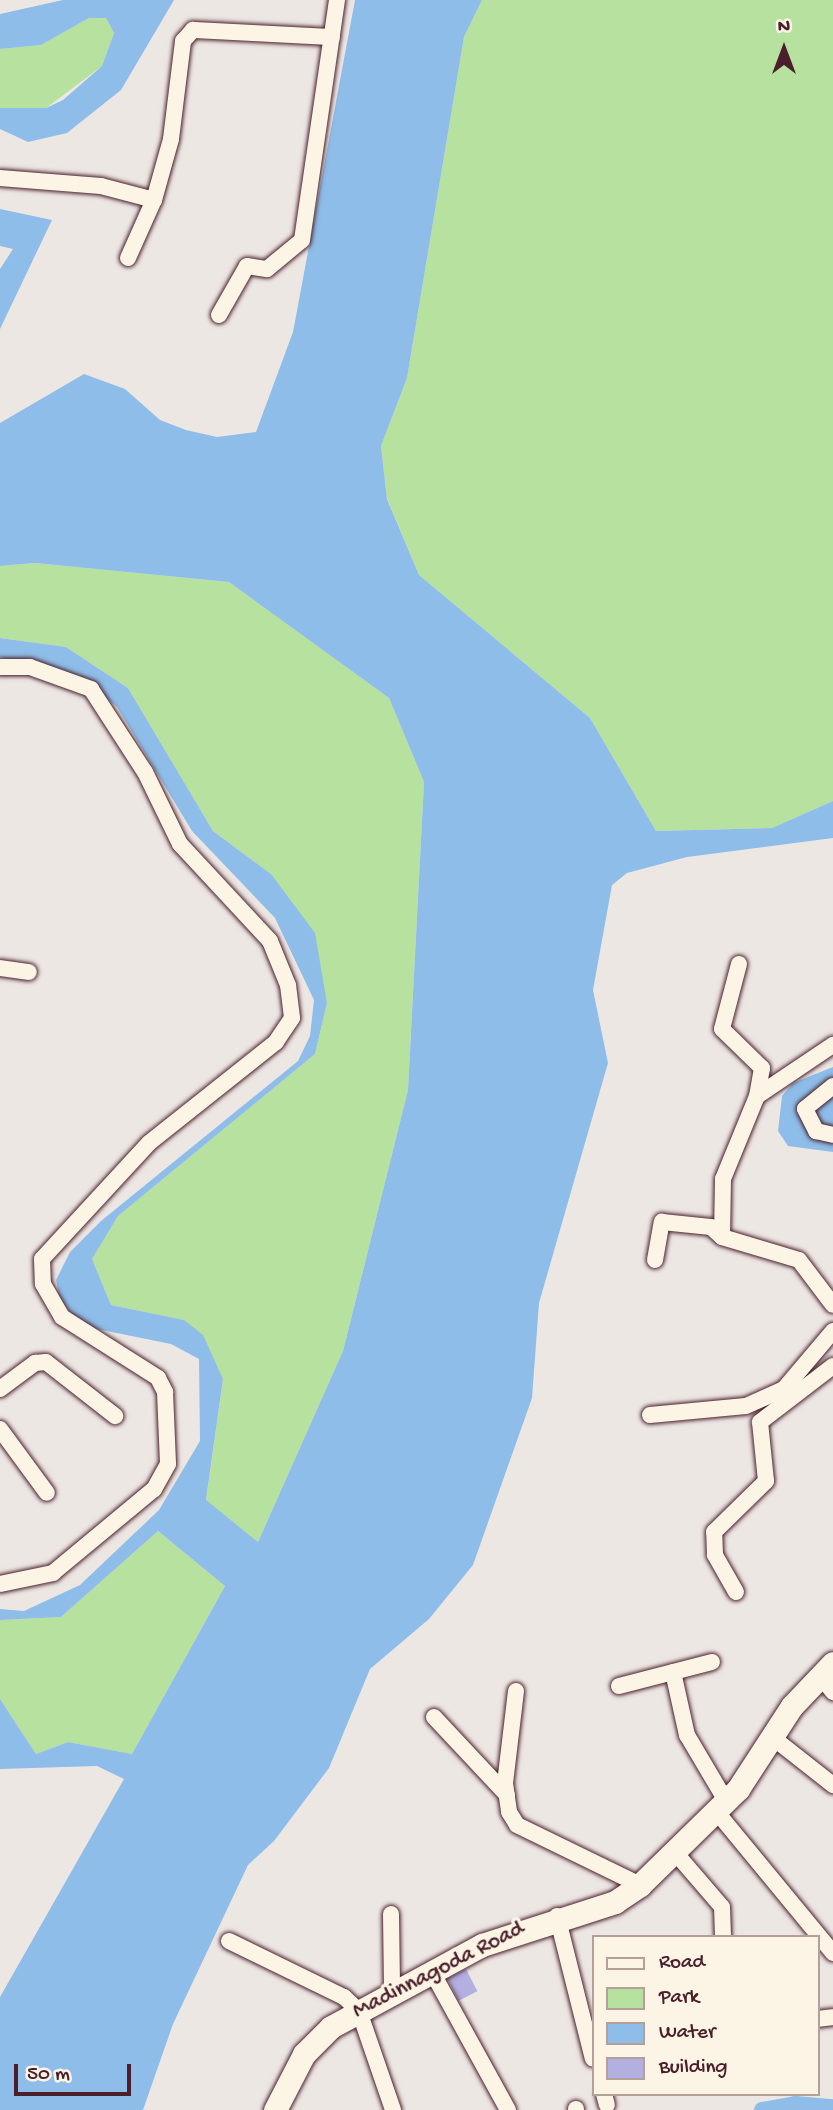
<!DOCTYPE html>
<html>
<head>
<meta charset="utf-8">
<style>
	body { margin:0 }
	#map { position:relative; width:833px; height:2110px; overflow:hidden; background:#ede7e4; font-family:"Gochi Hand",sans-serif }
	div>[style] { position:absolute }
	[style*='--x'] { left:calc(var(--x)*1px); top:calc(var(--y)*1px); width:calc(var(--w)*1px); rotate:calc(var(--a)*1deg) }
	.green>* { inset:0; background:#b6e19e }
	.water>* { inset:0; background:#8ebde9 }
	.canal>* { height:16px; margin:-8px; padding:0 8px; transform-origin:8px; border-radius:8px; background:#8ebde9 }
	.building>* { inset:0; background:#b2afe1; transform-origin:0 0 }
	.roads { filter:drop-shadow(0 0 2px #4a1f2b) drop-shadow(0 0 2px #4a1f2b) }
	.street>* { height:16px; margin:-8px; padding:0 8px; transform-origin:8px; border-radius:8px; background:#fcf5e5 }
	.secondary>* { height:23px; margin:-11.5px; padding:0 11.5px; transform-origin:11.5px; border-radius:11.5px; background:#fcf5e5 }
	span { translate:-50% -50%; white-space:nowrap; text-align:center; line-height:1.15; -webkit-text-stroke:7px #fcf5e5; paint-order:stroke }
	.street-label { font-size:23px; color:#4a1f2b }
	.legend { position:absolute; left:592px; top:1935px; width:228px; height:161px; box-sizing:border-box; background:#fcf5e5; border:2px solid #b59f9b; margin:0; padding:9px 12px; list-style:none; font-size:21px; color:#4a1f2b }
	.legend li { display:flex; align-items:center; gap:14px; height:35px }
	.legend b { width:35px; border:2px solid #b59f9b }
	.north { position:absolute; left:749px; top:14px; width:70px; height:70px; -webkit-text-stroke:5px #fcf5e5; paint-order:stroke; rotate:0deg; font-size:19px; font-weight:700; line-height:28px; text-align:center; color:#4a1f2b }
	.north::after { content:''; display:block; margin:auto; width:24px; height:32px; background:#4a1f2b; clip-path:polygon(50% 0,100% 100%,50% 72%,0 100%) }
	.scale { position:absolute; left:14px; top:2064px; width:117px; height:32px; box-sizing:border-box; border:4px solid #4a1f2b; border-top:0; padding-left:9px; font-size:21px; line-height:24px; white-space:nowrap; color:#4a1f2b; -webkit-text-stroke:5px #fcf5e5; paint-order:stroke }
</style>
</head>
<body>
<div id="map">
	<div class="green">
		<i style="clip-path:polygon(482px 0,833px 0,833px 801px,772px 828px,656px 831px,590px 718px,419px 575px,387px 498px,381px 446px,407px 378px,464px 37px)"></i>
		<i style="clip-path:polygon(89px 18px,106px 18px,114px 33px,102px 66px,46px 108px,0 108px,0 49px,41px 45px)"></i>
		<i style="clip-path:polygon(35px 563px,229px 582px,389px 698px,424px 782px,408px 1090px,343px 1351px,258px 1542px,206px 1501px,223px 1379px,184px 1320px,111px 1305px,92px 1259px,118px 1216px,315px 1054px,327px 1003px,271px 874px,213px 831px,128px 688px,66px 647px,0 638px,0 566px)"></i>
		<i style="clip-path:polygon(158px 1531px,225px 1586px,132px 1754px,68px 1742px,36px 1754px,0 1699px,0 1620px,61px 1617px)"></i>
	</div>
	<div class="water">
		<i style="clip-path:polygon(63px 0,174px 0,121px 90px,67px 133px,28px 142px,0 129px,0 108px,46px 108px,63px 100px,102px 66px,114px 33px,106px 18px,89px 18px,41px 45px,0 49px,0 14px)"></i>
		<i style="clip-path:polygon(355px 0,482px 0,464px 37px,407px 378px,381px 446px,387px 499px,419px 575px,590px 718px,656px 831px,772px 828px,833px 801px,833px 838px,687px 857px,627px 873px,612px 885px,593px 990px,608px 1063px,539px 1303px,532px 1398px,473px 1565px,429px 1619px,370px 1669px,329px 1768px,274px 1841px,248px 1865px,173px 2024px,143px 2110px,0 2110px,0 1997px,124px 1779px,97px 1766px,0 1769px,0 1699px,36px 1754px,68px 1742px,132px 1754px,225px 1586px,158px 1531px,61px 1617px,0 1620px,0 1609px,24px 1611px,80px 1585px,159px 1510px,200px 1441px,199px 1359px,171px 1344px,82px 1326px,60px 1299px,56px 1280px,70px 1252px,101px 1221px,298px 1061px,310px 1036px,314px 1000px,275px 918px,192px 831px,117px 707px,79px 676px,0 657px,0 638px,66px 647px,128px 688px,213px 831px,271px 874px,315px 933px,327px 1003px,315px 1054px,118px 1216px,92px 1259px,111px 1305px,184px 1320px,203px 1335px,223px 1379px,206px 1500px,258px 1542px,343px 1351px,408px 1090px,424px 782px,389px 698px,229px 582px,35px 563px,0 566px,0 423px,84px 374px,125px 389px,160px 420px,186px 430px,217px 437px,256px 432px,293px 332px)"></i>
		<i style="clip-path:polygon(0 209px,52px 220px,0 329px,0 269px,13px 249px,0 246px)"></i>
		<i style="clip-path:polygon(833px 1067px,833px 1152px,788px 1146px,778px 1131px,782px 1096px,793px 1083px)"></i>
	</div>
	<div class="canal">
		<i style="--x:762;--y:2110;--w:34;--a:-10"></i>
		<i style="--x:795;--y:2104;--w:38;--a:5"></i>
	</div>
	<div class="building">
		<i style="left:466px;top:1969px;width:25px;height:21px;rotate:63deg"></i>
	</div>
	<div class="roads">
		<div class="street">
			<i style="--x:0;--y:178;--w:101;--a:4.5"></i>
			<i style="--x:101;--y:186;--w:55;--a:14.8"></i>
			<i style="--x:128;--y:258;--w:64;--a:-65.9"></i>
			<i style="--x:154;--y:200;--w:63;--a:-74.4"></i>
			<i style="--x:171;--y:139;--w:99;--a:-83"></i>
			<i style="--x:183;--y:41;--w:15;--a:-48"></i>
			<i style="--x:193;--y:30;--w:139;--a:2.9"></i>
			<i style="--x:219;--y:315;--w:56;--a:-60.3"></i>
			<i style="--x:247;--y:266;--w:20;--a:9"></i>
			<i style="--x:267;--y:269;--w:45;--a:-39.6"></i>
			<i style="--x:302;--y:240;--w:243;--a:-81.7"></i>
			<i style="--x:0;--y:667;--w:30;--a:0"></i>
			<i style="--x:30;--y:667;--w:65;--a:19.8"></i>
			<i style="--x:91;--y:689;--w:99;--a:57"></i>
			<i style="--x:145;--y:772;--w:80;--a:64.1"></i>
			<i style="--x:180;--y:844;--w:132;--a:47.1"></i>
			<i style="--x:270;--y:941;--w:48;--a:67.8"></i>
			<i style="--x:288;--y:985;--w:33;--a:83"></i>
			<i style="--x:292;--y:1018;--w:29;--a:124"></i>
			<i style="--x:276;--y:1042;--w:162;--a:141.5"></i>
			<i style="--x:149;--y:1143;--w:158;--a:132.7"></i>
			<i style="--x:42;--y:1259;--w:25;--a:88"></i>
			<i style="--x:43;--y:1284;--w:38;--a:60"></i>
			<i style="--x:62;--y:1317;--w:114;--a:32.4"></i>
			<i style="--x:158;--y:1378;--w:16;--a:63"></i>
			<i style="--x:165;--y:1392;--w:72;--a:87.6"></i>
			<i style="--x:168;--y:1464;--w:29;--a:119"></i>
			<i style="--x:154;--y:1489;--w:131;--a:140.3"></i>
			<i style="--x:53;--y:1573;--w:54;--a:168.3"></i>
			<i style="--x:739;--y:964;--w:67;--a:104.7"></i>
			<i style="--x:722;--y:1029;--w:56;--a:44.3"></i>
			<i style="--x:762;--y:1068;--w:28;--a:100"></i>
			<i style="--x:757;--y:1096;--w:90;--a:112.3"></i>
			<i style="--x:723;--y:1179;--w:58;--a:91"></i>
			<i style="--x:722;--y:1237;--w:80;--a:16.6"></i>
			<i style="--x:799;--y:1260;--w:56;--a:52.9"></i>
			<i style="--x:0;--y:968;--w:29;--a:8"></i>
			<i style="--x:833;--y:1086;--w:36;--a:141"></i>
			<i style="--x:805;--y:1109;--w:25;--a:63"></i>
			<i style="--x:816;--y:1131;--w:17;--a:13"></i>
			<i style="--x:757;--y:1096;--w:92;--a:-33.9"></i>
			<i style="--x:655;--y:1260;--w:39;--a:-80"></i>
			<i style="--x:662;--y:1222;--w:49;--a:5.8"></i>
			<i style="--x:711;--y:1227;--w:15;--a:42"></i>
			<i style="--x:0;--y:1389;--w:44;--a:-36.6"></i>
			<i style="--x:35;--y:1363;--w:11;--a:-5"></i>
			<i style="--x:46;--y:1362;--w:88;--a:38"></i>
			<i style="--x:650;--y:1415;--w:96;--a:-5.4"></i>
			<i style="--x:746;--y:1406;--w:42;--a:-24.1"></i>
			<i style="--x:784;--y:1389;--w:76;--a:-49.8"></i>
			<i style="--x:0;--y:1429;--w:79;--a:53.7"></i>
			<i style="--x:736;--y:1592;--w:43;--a:-119.6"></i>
			<i style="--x:715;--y:1555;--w:23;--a:-92"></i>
			<i style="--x:714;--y:1532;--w:73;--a:-44.4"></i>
			<i style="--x:766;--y:1481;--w:59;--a:-95.8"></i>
			<i style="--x:760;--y:1422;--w:92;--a:-37.5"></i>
			<i style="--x:673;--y:1672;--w:65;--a:77.5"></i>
			<i style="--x:687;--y:1735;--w:77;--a:59.4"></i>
			<i style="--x:820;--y:1676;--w:21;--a:51"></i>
			<i style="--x:619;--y:1686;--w:96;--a:-14.5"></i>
			<i style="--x:516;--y:1691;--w:93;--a:96.8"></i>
			<i style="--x:505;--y:1783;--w:29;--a:82"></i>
			<i style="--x:509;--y:1812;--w:15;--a:58"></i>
			<i style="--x:517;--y:1825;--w:137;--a:26"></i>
			<i style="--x:434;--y:1717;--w:107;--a:46.9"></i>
			<i style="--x:772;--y:1737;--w:78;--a:38.2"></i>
			<i style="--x:716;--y:1811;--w:184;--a:50.5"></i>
			<i style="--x:673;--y:1850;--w:75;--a:49.3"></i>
			<i style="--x:722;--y:1907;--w:30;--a:88"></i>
			<i style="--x:391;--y:1914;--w:76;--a:89.2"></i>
			<i style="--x:557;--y:1916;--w:147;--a:75.9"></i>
			<i style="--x:229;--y:1941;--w:128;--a:26"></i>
			<i style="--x:344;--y:1997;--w:21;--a:43"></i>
			<i style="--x:359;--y:2011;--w:105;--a:71"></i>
			<i style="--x:431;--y:1970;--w:160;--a:61.2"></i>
			<i style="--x:817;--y:2019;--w:16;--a:-7"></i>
			<i style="--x:604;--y:2094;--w:11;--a:75"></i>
			<i style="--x:576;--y:2110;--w:1;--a:-90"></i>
		</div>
		<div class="secondary">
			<i style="--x:275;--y:2110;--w:63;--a:-62.6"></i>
			<i style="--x:304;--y:2054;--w:38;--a:-45"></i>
			<i style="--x:331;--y:2027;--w:172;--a:-28.5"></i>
			<i style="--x:482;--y:1945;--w:140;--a:-17.9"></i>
			<i style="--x:615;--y:1902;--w:30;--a:-34"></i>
			<i style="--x:640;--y:1885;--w:137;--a:-44.4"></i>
			<i style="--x:738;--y:1789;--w:99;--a:-57"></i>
			<i style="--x:792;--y:1706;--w:59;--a:-46.4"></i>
		</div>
	</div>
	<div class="street-label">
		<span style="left:439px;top:1971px;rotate:-27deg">Madinnagoda Road</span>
	</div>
	<ul class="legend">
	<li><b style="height:9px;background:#fcf5e5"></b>Road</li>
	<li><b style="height:19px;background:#b6e19e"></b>Park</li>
	<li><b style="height:19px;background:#8ebde9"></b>Water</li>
	<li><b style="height:19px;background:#b2afe1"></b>Building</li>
	</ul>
	<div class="north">N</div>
	<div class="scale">50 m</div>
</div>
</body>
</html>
